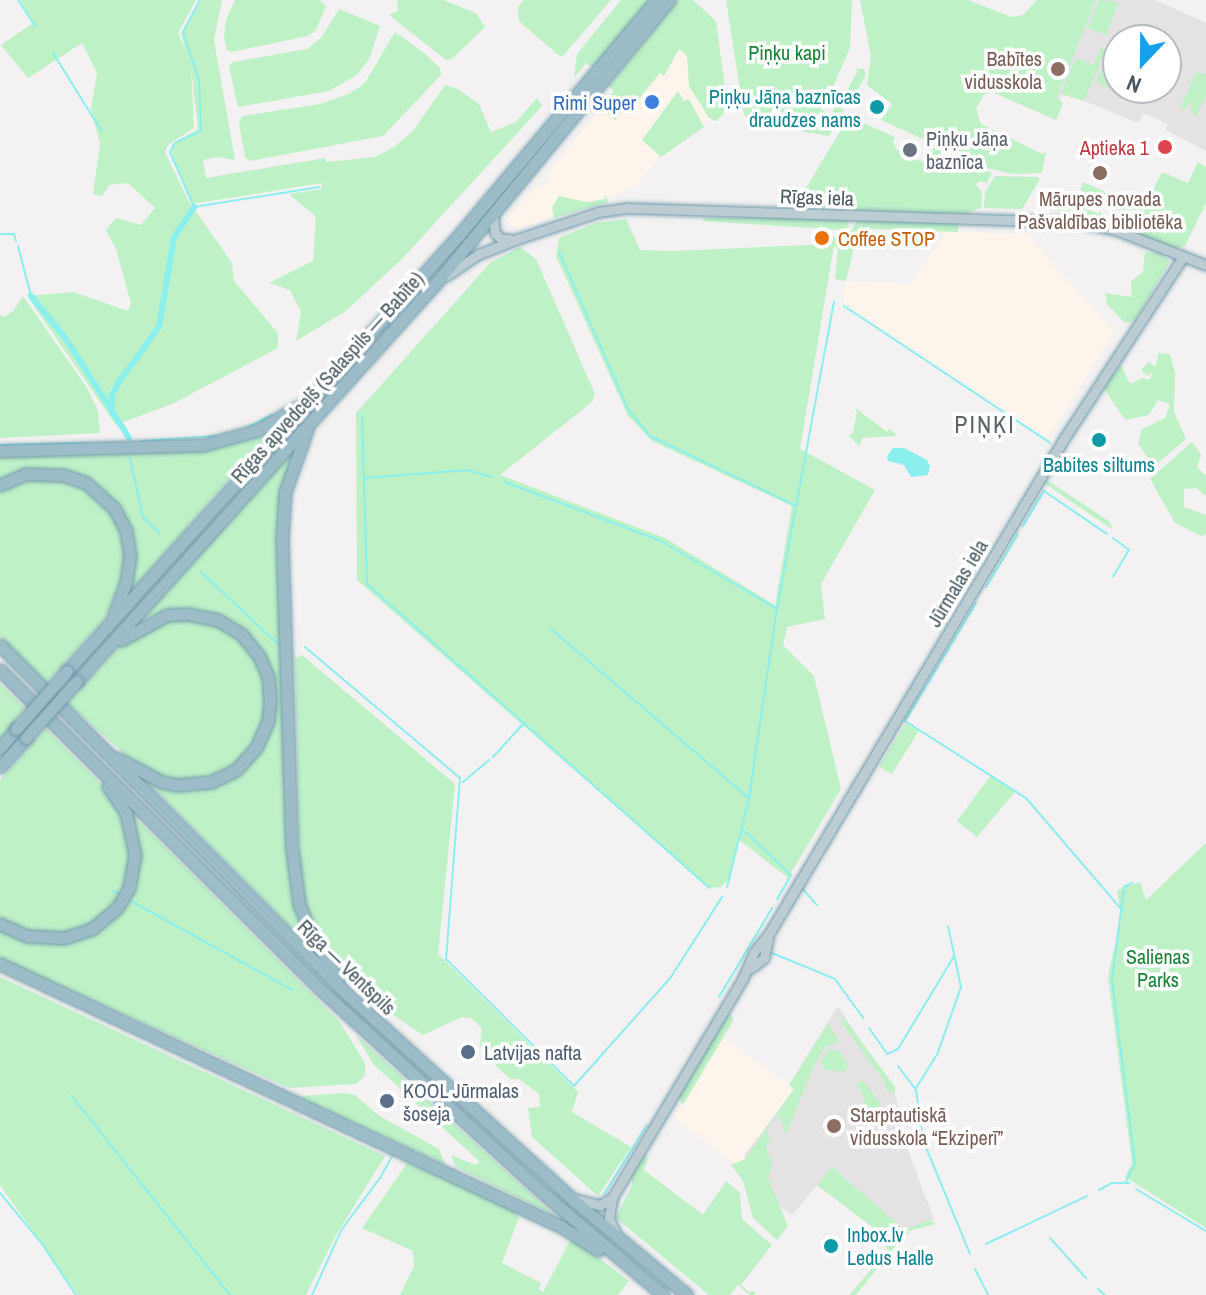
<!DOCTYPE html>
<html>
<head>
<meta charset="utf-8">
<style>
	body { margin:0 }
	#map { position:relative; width:1206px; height:1295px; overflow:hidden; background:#f3f1f1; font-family:"Archivo Narrow",sans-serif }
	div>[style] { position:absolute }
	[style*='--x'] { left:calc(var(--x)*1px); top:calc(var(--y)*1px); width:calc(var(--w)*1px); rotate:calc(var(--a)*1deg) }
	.commercial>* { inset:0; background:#fdf4eb }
	.education>* { inset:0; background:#e4e2e3 }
	.green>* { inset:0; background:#bff1c7; transform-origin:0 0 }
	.water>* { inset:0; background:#8befee }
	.stream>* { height:2px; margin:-1px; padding:0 1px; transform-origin:1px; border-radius:1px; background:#8befee }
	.canal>* { height:6px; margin:-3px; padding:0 3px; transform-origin:3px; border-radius:3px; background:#8befee }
	.roads { filter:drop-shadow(0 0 2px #729bac) drop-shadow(0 0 2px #729bac) }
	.secondary>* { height:9px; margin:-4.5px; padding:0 4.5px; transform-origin:4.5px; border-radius:4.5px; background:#bcccd3 }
	.trunk>* { height:11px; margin:-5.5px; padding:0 5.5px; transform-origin:5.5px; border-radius:5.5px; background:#9cbcc8 }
	.bridges { filter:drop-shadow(0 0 2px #729bac) drop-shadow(0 0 2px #729bac) }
	.trunk-bridge>* { height:11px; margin:-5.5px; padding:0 5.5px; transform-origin:5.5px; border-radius:5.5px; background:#9cbcc8 }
	.dots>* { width:22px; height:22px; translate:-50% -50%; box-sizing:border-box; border:4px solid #fff; border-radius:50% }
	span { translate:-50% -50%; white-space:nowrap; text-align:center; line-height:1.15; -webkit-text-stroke:7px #fff; paint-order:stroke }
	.park-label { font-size:20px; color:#158434 }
	.education-label { font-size:20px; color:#785e54 }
	.right { translate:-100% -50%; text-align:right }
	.left { translate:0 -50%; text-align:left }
	.culture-label { font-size:20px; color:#0d838f }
	.shop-label { font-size:20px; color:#366cbe }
	.worship-label { font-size:20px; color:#5b616d }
	.health-label { font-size:20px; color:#be3a42 }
	.street-label { font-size:20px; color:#48595f }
	.food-label { font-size:20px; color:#c56008 }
	.service-label { font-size:20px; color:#4e5e75 }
	.quarter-label { font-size:24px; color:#5d6366; letter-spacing:2px }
	.north { position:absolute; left:1102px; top:24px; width:80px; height:80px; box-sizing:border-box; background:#fff; border:2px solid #b6bdbf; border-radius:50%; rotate:202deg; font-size:22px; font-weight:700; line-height:32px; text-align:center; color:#48595f }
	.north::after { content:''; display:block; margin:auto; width:28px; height:36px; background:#14a0ea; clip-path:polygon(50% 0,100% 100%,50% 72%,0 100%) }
</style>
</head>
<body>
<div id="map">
	<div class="commercial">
		<i style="clip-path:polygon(666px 30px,694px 52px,714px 117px,661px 155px,636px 187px,518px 229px,506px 220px,538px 184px,542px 188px,553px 176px,549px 172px)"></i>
		<i style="clip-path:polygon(947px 231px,1026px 234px,1114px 332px,1048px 438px,843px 303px,846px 281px,910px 284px)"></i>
		<i style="clip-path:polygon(723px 1037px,794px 1089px,745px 1159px,736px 1164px,676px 1118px,675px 1113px,683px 1105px)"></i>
	</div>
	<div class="education">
		<i style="clip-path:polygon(evenodd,1037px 0,1155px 0,1206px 23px,1206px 151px,1166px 130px,1168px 124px,1143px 113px,1138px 123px,1063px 92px,1059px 100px,995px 77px,1024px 16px,1037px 0,1118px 40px,1166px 40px,1166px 88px,1118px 88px,1118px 40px)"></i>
		<i style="clip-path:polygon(838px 1006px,896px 1096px,905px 1142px,934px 1220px,905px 1230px,832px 1167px,792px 1215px,754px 1189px,760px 1180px,744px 1156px,794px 1089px,789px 1085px)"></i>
	</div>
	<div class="green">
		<i style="clip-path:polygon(20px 0,196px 0,178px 33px,185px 50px,181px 33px,202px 0,222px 0,214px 40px,235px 160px,217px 157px,203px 160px,206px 178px,325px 158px,326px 162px,375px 157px,394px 147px,413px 131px,445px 85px,458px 89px,479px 104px,491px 132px,516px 122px,537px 98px,542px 106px,403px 258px,346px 311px,296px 341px,301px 312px,290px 290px,269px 283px,313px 261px,316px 217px,289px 194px,321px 189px,322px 183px,192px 204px,172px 153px,172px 144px,198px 129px,191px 68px,194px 128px,168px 145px,165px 152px,188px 200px,232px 263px,234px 281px,278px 333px,278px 348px,174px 403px,116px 425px,27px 296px,73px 292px,128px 311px,131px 303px,116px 249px,106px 230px,116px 218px,141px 225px,155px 208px,128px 183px,109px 185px,102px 196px,93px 194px,100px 144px,91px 109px,97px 73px,82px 43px,28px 78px,1px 45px,33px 23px)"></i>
		<i style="clip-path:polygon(235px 0,319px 0,326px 6px,316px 30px,308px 36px,231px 52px,227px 50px,224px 38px,226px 20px)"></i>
		<i style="clip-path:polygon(397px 0,443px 0,476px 13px,485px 27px,453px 58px,446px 60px,389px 15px,398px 11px)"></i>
		<i style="clip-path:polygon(524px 0,611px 0,563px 56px,558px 55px,519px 21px,518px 7px)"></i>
		<i style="clip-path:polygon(621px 0,650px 0,594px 68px,586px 63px,574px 78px,577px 54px)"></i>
		<i style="clip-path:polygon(677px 0,693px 0,716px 21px,728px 110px,716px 121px,709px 118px,689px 86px,687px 56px,679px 49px,664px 76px,660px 73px,629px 111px,625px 108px,615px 120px,600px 108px,614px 91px,609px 86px)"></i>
		<i style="clip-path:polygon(726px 0,852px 0,850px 48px,833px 87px,829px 85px,826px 89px,830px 92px,821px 109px,832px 116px,835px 104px,844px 110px,829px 136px,760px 124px,744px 115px)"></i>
		<i style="clip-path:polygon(860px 0,968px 0,1011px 17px,1023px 15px,1037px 0,1096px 0,1057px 97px,1063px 103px,1056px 120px,992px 92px,985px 94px,976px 108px,981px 124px,1042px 154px,1046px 151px,1042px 173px,1013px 174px,987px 168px,881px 120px,892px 104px,867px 85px,871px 56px)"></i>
		<i style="clip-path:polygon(1099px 0,1119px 2px,1106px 35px,1088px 28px)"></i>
		<i style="clip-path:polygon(339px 9px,380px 26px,369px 59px,357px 75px,329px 91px,238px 107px,229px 66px,233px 62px,307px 49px,321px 38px)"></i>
		<i style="clip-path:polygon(1118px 31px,1122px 33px,1115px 49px,1118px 51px,1118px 88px,1127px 88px,1124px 95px,1096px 82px)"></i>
		<i style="clip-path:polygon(395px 32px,424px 53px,440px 68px,441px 75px,383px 136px,250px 161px,245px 157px,239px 123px,242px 116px,320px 104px,349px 94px,365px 83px)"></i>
		<i style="clip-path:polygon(1101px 47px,1106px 49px,1084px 101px,1061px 94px,1076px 58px,1094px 65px)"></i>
		<i style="clip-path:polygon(854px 69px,864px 69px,866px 75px,852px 101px,846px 103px,838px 96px,843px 97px,858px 71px)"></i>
		<i style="clip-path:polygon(1197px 71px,1206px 75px,1206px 95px,1196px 117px,1191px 112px,1192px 100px,1185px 110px,1180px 107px)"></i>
		<i style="clip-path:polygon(678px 91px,684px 101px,689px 99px,704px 127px,661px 157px,642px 140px)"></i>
		<i style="clip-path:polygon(851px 113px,852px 118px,895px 137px,893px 143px,897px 150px,918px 160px,932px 164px,934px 159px,928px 153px,931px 147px,992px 173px,987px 183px,979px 181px,976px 185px,982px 192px,981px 208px,964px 214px,794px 208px)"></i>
		<i style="clip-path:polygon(1198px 162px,1206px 167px,1206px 203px,1185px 246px,1173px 250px,1114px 225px,1110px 219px,1116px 206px,1080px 190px,1083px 182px,1144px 209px,1162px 172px,1188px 183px)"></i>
		<i style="clip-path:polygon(995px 176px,1038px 177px,1040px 179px,1022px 209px,984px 208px,985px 192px)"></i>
		<i style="clip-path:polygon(1051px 188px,1053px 195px,1098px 214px,1101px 211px,1101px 216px,1047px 209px)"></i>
		<i style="clip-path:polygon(606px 195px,608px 202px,554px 218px,552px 207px,559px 196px,587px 202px,605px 199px)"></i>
		<i style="clip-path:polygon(804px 217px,847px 219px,849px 227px,842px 230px,703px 221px,704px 218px)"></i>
		<i style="clip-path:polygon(626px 219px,640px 250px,673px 251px,832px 244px,823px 239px,823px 236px,840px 238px,842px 233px,852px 230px,858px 219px,954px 222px,958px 226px,958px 232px,871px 229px,855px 243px,846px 281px,835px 279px,838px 249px,834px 245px,800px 449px,875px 490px,821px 584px,825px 619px,787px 627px,783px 645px,814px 676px,841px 789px,788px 878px,738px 839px,730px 878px,721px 887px,709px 888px,357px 580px,356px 413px,491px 262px,520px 247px,536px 259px,595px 394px,592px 402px,500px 475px,665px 538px,775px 605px,792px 506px,652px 441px,628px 416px,556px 256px,559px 238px,595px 223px)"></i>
		<i style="clip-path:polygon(1145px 252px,1160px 253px,1170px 262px,1134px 321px,1125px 323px,1107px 304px,1105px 293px,1132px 297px,1131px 281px,1143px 272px)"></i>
		<i style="clip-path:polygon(23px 296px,87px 388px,98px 411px,100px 433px,0 438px,0 315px,5px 317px,13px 311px)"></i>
		<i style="clip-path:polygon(1159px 353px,1170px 354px,1175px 373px,1174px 412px,1186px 439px,1154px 466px,1138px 444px,1142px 429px,1165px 418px,1170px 404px,1158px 400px,1149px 415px,1125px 420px,1103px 387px,1121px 365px,1130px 384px,1142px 378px,1149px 380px,1154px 371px,1147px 376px,1141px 370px,1149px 362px,1155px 367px)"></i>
		<i style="clip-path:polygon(854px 407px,887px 432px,889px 429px,898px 436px,862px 438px,860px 446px,848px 436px,853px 433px,857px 412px)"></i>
		<i style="clip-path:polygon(273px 429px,129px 594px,134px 550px,123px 516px,100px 488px,84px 477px,46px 469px,28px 470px,0 480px,0 456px,211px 448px)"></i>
		<i style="clip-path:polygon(1192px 442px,1201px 455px,1197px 467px,1206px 476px,1206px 496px,1196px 488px,1184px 489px,1184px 507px,1206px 515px,1206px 534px,1201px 536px,1175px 523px,1150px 479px)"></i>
		<i style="clip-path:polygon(296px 445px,284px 486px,287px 828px,292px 891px,312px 949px,147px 782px,162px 788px,193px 790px,240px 771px,274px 705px,243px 631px,166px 612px,142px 619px)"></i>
		<i style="clip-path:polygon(38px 478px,55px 478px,85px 488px,107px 506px,122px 533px,126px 568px,106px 617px,46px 684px,0 636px,0 490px)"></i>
		<i style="clip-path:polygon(1047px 480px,1110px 522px,1112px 529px,1044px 483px)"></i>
		<i style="clip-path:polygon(187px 618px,222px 626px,251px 651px,264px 679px,265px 717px,256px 741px,232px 767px,218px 775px,179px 780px,155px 775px,137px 765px,67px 703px,125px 641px,168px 619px)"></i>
		<i style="clip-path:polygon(302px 655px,455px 784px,438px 954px,578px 1092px,572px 1112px,631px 1147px,598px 1196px,532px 1137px,528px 1108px,540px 1107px,539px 1094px,519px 1079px,510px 1079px,495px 1065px,480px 1045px,482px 1028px,471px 1018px,462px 1017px,423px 1035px,348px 984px,316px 936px,308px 917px,300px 874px,295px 658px)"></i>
		<i style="clip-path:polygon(0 684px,25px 708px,0 740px)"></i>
		<i style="left:906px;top:723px;width:15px;height:51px;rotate:32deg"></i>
		<i style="clip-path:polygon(46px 729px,110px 793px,120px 809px,131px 849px,124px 889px,116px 903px,94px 923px,68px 933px,23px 931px,0 918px,0 780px)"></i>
		<i style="clip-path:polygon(991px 775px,1015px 792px,977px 837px,957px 821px)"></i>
		<i style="clip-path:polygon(132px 814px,339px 1021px,365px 1063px,365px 1076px,356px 1084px,289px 1088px,0 959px,0 929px,36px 943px,68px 943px,100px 929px,115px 916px,126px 903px,137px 840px)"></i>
		<i style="clip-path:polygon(1206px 843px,1206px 1228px,1125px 1177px,1132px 1163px,1108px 977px,1121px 916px,1117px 890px,1140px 882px,1146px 900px)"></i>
		<i style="clip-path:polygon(0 977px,385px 1156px,335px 1237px,306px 1295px,78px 1295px,0 1185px)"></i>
		<i style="clip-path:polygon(841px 1014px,895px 1087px,895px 1094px,886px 1090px,884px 1081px,843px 1025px)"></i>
		<i style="clip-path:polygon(726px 1015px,732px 1015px,733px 1021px,683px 1105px,678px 1096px)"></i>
		<i style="clip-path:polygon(828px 1023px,839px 1042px,825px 1047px,814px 1066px,786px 1135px,779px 1114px,767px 1129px,770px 1140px,766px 1146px,772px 1166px,768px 1178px,788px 1226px,777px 1240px,753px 1218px,743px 1181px,731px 1165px,745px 1159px,794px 1089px,789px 1085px)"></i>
		<i style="clip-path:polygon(356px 1035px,554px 1215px,456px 1167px,451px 1155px,476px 1165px,479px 1161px,373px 1064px)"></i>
		<i style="clip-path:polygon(829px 1049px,840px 1051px,848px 1065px,845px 1072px,825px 1070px,821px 1062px)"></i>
		<i style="clip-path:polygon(862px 1080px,881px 1104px,864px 1124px,861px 1122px,865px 1098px,856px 1084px)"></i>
		<i style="clip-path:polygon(344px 1093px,355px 1095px,378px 1115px,439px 1149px,445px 1164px,304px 1100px,302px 1096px)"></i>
		<i style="clip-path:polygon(644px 1155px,648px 1158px,644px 1170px,703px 1215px,726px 1181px,740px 1193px,742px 1219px,772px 1245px,741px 1285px,749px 1292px,754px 1291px,755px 1295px,750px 1295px,738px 1285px,730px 1295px,709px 1295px,616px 1218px,632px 1185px,631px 1176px)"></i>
		<i style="clip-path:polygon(408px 1162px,513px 1210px,519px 1217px,502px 1263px,541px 1283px,539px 1289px,543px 1292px,572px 1237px,629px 1281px,618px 1295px,400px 1295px,414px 1266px,413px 1251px,362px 1228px)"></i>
		<i style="clip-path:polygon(832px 1167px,905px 1230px,929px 1220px,936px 1224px,908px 1231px,909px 1235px,905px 1234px,856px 1295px,849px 1295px,888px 1250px,884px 1245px,883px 1235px,817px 1185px)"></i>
	</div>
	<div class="water">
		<i style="clip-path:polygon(893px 448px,904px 448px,927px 460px,930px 466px,928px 475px,911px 477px,904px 465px,888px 461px,887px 456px)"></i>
	</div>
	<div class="stream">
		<i style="--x:18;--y:0;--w:31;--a:57"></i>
		<i style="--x:200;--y:0;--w:36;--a:118"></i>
		<i style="--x:183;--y:32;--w:51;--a:71.6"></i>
		<i style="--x:199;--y:80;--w:51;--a:87.8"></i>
		<i style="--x:201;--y:131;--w:27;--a:156"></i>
		<i style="--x:176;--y:142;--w:12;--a:121"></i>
		<i style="--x:170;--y:152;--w:60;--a:66.4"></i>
		<i style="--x:194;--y:207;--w:127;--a:-9.1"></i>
		<i style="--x:53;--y:53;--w:91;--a:58.1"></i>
		<i style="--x:0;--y:234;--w:14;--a:0"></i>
		<i style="--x:14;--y:234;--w:7;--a:74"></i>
		<i style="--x:18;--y:246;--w:52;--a:75.4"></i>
		<i style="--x:559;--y:252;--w:171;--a:66.3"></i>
		<i style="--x:628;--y:409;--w:35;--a:51"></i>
		<i style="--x:650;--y:436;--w:160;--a:25.6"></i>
		<i style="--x:844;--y:306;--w:247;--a:33.6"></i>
		<i style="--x:362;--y:415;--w:169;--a:88.3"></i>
		<i style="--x:367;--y:584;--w:458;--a:41.6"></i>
		<i style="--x:248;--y:427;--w:27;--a:-27"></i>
		<i style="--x:142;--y:441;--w:73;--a:-3.9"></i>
		<i style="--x:0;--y:445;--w:84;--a:-1.4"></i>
		<i style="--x:130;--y:458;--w:60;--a:77.6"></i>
		<i style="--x:143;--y:517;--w:24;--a:45"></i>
		<i style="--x:365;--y:478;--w:102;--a:-4.5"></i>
		<i style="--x:467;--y:470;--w:26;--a:16"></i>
		<i style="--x:505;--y:482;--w:167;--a:20.7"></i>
		<i style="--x:661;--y:541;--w:134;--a:30.4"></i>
		<i style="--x:1023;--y:526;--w:41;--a:-59"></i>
		<i style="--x:1044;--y:491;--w:76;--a:34.3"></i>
		<i style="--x:1113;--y:538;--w:20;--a:37"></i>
		<i style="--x:1129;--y:550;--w:31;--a:121"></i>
		<i style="--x:201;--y:572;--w:107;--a:43.1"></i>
		<i style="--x:986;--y:587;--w:62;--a:-58.9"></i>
		<i style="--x:976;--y:603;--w:138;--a:121"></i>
		<i style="--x:905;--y:721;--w:143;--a:32.5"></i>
		<i style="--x:1026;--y:798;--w:149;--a:49.4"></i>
		<i style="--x:551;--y:629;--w:259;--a:40.5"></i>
		<i style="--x:305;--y:647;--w:203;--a:40.2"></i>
		<i style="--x:460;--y:778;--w:182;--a:94.4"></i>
		<i style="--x:446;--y:959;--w:180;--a:44.8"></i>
		<i style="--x:574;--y:1086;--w:146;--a:-48.3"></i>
		<i style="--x:671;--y:977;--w:95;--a:-57.5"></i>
		<i style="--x:493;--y:757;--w:45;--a:-47.7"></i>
		<i style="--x:463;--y:782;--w:34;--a:-40"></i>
		<i style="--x:743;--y:830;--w:66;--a:43.2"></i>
		<i style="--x:791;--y:875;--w:28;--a:120"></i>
		<i style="--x:727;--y:887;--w:92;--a:-76.1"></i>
		<i style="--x:749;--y:798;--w:191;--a:-81.6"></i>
		<i style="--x:777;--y:609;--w:313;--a:-79.5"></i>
		<i style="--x:802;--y:888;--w:23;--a:49"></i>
		<i style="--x:113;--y:891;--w:8;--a:23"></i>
		<i style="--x:129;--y:900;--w:187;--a:28.8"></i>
		<i style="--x:772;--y:953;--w:68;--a:22.4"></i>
		<i style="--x:835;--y:979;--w:49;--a:54.1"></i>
		<i style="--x:719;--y:997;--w:104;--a:-59.2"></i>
		<i style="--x:869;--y:1028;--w:32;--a:55"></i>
		<i style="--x:887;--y:1054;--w:12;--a:-24"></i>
		<i style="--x:898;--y:1049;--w:109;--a:-58.9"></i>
		<i style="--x:898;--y:1066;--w:30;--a:53"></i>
		<i style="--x:916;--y:1090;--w:50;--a:82"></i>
		<i style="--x:923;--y:1140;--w:123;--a:67.6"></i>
		<i style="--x:916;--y:1088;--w:39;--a:-58"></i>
		<i style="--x:937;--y:1055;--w:72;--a:-70.6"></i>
		<i style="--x:961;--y:987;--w:62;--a:-102"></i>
		<i style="--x:71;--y:1095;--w:256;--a:51.5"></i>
		<i style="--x:1126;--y:1181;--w:20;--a:-63"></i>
		<i style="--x:1135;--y:1163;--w:184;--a:-97.2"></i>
		<i style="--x:1112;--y:980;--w:94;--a:-82.6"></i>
		<i style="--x:1124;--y:887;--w:9;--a:-27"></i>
		<i style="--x:1136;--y:1189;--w:82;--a:31"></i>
		<i style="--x:1099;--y:1190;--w:15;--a:-28"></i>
		<i style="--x:1112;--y:1183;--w:17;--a:0"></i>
		<i style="--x:0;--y:1193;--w:66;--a:50.5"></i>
		<i style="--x:42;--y:1244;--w:61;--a:56.3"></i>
		<i style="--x:604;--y:1194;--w:81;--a:-58.1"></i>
		<i style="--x:1050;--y:1238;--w:54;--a:48"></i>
		<i style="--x:986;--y:1244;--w:112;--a:-25.4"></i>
		<i style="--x:975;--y:1269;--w:29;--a:63"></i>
		<i style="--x:1098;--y:1289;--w:9;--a:41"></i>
		<i style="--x:312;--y:1295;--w:72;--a:-65.6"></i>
		<i style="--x:342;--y:1229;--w:64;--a:-53.3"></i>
		<i style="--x:380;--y:1178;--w:29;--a:-61"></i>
	</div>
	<div class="canal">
		<i style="--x:31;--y:296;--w:55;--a:50.9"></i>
		<i style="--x:66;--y:339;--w:117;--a:57.5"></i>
		<i style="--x:112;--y:413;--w:18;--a:-90"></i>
		<i style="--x:112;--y:395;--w:15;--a:-62"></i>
		<i style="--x:119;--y:382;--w:68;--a:-54"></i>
		<i style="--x:159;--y:327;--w:91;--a:-80.5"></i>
		<i style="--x:174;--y:237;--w:36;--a:-56"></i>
	</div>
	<div class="roads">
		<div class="secondary">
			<i style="--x:493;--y:215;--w:18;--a:84"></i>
			<i style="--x:495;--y:233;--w:8;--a:45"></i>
			<i style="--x:501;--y:239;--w:8;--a:0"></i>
			<i style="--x:446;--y:276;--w:40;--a:-34"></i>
			<i style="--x:479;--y:254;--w:41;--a:-21.5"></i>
			<i style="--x:517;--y:239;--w:85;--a:-18.4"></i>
			<i style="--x:598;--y:212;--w:29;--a:-8"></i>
			<i style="--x:627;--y:208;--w:451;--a:1.8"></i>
			<i style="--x:1078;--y:222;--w:39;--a:12"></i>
			<i style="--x:1116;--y:230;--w:97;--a:21.3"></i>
			<i style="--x:751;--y:968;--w:16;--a:-38"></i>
			<i style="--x:764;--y:958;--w:19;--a:-78"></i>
			<i style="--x:574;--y:1199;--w:27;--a:13"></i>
			<i style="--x:600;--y:1205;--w:14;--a:-30"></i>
			<i style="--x:616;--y:1234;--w:17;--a:-114"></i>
			<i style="--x:609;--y:1218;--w:20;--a:-81"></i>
			<i style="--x:612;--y:1198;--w:256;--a:-59.2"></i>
			<i style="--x:743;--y:978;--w:28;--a:-67"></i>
			<i style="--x:754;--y:952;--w:26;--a:-51"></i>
			<i style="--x:770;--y:932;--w:576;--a:-59.21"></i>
			<i style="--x:1065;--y:437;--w:214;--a:-56.8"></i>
		</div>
		<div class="trunk">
			<i style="--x:307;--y:430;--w:66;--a:109.5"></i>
			<i style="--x:285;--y:492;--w:47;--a:93.7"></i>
			<i style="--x:282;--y:539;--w:310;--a:88.2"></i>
			<i style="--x:292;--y:849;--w:55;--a:82.7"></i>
			<i style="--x:299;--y:904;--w:35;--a:68"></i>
			<i style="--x:312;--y:936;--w:50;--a:58.8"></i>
			<i style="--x:0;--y:451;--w:203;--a:-1.7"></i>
			<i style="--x:203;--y:445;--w:57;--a:-15.3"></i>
			<i style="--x:258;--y:430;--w:46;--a:-29.9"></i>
			<i style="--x:0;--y:485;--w:28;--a:-23"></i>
			<i style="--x:26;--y:474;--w:37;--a:2"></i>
			<i style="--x:63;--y:475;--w:24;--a:19"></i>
			<i style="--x:86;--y:483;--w:38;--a:42"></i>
			<i style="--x:114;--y:508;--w:26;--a:62"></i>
			<i style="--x:126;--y:531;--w:24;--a:81"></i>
			<i style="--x:130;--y:555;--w:27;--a:98"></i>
			<i style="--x:126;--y:582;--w:38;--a:110"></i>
			<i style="--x:0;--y:645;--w:495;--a:45.2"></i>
			<i style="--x:349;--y:996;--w:300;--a:42.3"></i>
			<i style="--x:571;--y:1198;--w:151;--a:39.9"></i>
			<i style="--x:0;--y:670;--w:450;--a:44.9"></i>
			<i style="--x:319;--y:988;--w:305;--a:42.5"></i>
			<i style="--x:544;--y:1194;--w:156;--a:40.3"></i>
			<i style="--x:67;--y:671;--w:586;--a:-48.04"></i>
			<i style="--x:459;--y:235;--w:307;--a:-50"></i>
			<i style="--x:77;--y:681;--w:536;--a:-47.95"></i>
			<i style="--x:436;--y:283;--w:367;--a:-50.5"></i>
			<i style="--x:0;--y:748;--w:25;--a:-50"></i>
			<i style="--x:117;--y:758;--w:51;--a:28.1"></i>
			<i style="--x:162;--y:782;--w:15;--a:11"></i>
			<i style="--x:177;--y:785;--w:34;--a:-5"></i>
			<i style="--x:211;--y:782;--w:28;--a:-26"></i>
			<i style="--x:236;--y:770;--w:30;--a:-48"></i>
			<i style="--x:256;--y:748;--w:30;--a:-66"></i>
			<i style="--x:268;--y:721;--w:18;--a:-84"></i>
			<i style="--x:270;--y:703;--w:26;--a:-94"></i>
			<i style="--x:268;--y:677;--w:23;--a:-113"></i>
			<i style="--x:259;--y:656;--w:28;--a:-129"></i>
			<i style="--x:241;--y:634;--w:27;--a:-149"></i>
			<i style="--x:218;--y:620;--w:32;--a:-169"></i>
			<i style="--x:187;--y:614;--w:20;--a:177"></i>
			<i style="--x:167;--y:615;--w:52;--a:151.5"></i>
			<i style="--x:0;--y:767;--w:39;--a:-48"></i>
			<i style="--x:0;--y:924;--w:30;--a:24"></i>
			<i style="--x:27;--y:936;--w:37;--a:3"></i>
			<i style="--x:64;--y:938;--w:29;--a:-18"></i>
			<i style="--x:92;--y:929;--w:33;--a:-40"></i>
			<i style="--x:117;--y:908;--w:23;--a:-59"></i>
			<i style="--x:129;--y:888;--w:34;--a:-80"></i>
			<i style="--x:135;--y:855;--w:43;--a:-102.1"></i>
			<i style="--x:126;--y:813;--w:32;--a:-124"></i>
			<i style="--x:0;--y:964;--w:620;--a:25.08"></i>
			<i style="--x:562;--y:1227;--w:43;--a:32.6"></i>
		</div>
	</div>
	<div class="bridges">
		<div class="trunk-bridge">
			<i style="--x:16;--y:729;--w:77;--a:-48.7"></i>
			<i style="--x:26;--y:738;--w:76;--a:-48.2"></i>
		</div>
	</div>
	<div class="dots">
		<i style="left:1058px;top:69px;background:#8d6e63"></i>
		<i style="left:652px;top:102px;background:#3f7fe0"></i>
		<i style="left:877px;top:107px;background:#0f9aa8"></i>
		<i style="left:1165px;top:147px;background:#e0444e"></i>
		<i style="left:910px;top:150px;background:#6b7280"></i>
		<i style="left:1100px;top:173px;background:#8d6e63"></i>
		<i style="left:822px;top:238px;background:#e8710a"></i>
		<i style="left:1099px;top:440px;background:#0f9aa8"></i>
		<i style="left:468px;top:1052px;background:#5c6f8a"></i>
		<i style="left:387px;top:1101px;background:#5c6f8a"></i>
		<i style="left:834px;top:1126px;background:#8d6e63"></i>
		<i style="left:831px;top:1246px;background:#0f9aa8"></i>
	</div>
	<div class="park-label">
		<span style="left:787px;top:52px">Piņķu kapi</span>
		<span style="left:1158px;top:968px">Salienas<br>Parks</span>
	</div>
	<div class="education-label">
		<span class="right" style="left:1042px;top:70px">Babītes<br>vidusskola</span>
		<span style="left:1100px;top:210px">Mārupes novada<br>Pašvaldības bibliotēka</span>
		<span class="left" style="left:850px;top:1126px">Starptautiskā<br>vidusskola “Ekziperī”</span>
	</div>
	<div class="culture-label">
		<span class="right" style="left:861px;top:108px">Piņķu Jāņa baznīcas<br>draudzes nams</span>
		<span style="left:1099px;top:464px">Babites siltums</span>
		<span class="left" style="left:847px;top:1246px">Inbox.lv<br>Ledus Halle</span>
	</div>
	<div class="shop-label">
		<span class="right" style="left:636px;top:102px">Rimi Super</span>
	</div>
	<div class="worship-label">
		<span class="left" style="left:926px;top:150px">Piņķu Jāņa<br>baznīca</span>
	</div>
	<div class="health-label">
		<span class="right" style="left:1149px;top:147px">Aptieka 1</span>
	</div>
	<div class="street-label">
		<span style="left:817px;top:197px;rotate:2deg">Rīgas iela</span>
		<span style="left:327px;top:377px;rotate:-48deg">Rīgas apvedceļš (Salaspils — Babīte)</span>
		<span style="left:957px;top:583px;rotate:-59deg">Jūrmalas iela</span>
		<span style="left:347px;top:967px;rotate:44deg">Rīga — Ventspils</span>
	</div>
	<div class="food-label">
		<span class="left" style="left:838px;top:238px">Coffee STOP</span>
	</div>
	<div class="service-label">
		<span class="left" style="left:484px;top:1052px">Latvijas nafta</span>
		<span class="left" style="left:403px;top:1102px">KOOL Jūrmalas<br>šoseja</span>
	</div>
	<div class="quarter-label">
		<span style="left:985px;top:425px">PIŅĶI</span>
	</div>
	<div class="north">N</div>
</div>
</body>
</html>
